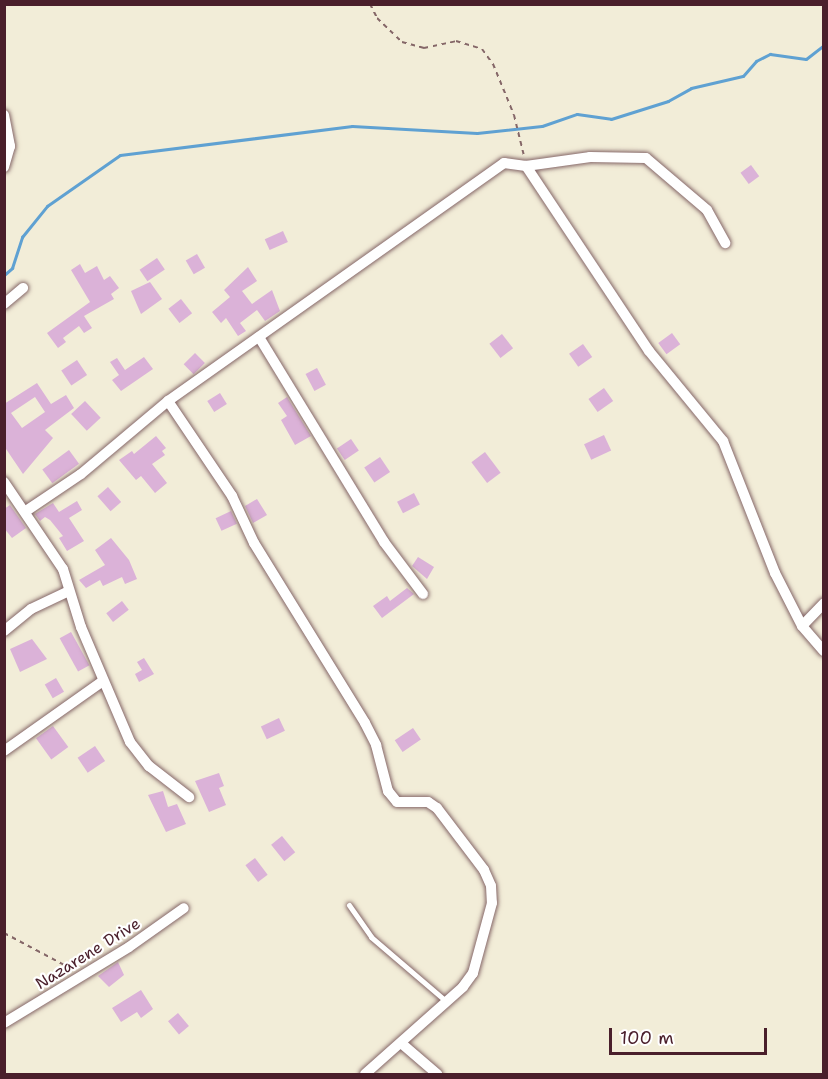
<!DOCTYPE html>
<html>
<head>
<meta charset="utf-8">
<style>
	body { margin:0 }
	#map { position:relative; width:828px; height:1079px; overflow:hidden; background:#f2edd8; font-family:"Shantell Sans",sans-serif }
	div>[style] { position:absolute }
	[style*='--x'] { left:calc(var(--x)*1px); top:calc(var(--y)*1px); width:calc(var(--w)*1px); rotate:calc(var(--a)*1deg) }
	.stream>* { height:3px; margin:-1.5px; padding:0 1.5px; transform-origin:1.5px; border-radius:1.5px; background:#5fa1d2 }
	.building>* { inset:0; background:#dbb2d8; transform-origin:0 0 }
	.path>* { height:2px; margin-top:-1px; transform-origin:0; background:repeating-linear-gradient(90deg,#856768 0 4.5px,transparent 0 9px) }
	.roads { filter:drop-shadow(0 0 2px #856768) drop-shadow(0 0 2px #856768) }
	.service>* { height:5px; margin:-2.5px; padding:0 2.5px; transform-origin:2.5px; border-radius:2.5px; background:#fff }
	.minor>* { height:10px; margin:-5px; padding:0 5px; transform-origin:5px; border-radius:5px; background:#fff }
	span { translate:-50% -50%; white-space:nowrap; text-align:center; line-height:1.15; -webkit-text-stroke:4.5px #fff; paint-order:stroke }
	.street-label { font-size:16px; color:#4a1f2b }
	.frame { position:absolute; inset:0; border:6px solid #4a1f2b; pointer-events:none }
	.scale { position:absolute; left:609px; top:1028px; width:158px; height:27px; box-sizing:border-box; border:3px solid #4a1f2b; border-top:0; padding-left:8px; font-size:18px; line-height:21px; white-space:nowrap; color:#4a1f2b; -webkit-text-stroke:4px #fff; paint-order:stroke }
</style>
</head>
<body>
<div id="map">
	<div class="stream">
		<i style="--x:4;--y:275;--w:11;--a:-41"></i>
		<i style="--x:12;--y:268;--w:33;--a:-72"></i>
		<i style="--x:22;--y:237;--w:40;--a:-51"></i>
		<i style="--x:47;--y:206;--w:89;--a:-34.9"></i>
		<i style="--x:120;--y:155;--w:234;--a:-7.1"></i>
		<i style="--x:352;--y:126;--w:125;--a:3.2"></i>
		<i style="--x:477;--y:133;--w:65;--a:-6.1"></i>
		<i style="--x:542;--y:126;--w:37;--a:-19"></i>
		<i style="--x:577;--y:114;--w:34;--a:8"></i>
		<i style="--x:611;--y:119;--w:60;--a:-17.5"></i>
		<i style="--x:668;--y:101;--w:26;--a:-29"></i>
		<i style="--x:691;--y:88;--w:53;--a:-13"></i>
		<i style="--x:743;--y:76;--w:20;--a:-49"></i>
		<i style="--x:756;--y:61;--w:16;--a:-27"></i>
		<i style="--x:770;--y:54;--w:36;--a:8"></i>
		<i style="--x:806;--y:59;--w:23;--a:-38"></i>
	</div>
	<div class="building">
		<i style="left:751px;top:165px;width:14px;height:13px;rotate:54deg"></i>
		<i style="left:283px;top:231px;width:12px;height:20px;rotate:66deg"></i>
		<i style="left:197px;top:254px;width:16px;height:13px;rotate:60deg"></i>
		<i style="left:157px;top:258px;width:14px;height:21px;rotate:56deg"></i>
		<i style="clip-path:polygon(80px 264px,85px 273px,97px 266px,104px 280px,110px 276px,119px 288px,111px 294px,114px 299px,84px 316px,92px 328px,84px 333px,79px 326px,63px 338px,66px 342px,58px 348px,47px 333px,90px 302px,71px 270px)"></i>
		<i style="clip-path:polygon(248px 267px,257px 281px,242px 291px,252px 304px,272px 290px,280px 311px,265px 321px,257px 310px,240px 323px,246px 331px,238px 336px,226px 318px,221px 323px,212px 312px,230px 297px,224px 290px)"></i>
		<i style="clip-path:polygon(150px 282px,162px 299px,141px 314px,131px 291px)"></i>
		<i style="left:181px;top:299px;width:18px;height:16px;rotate:52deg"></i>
		<i style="left:672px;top:333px;width:14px;height:17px;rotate:54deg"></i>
		<i style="left:502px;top:334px;width:18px;height:16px;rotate:52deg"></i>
		<i style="left:583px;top:344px;width:16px;height:17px;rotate:55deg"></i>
		<i style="left:195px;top:353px;width:14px;height:16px;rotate:45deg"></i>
		<i style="clip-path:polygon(144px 357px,153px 369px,121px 391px,112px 380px,119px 375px,110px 362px,117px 358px,125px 370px)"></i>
		<i style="left:77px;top:360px;width:18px;height:19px;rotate:56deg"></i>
		<i style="left:317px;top:368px;width:19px;height:13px;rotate:62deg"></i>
		<i style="clip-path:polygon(evenodd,37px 383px,51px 404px,66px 395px,74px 408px,45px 430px,53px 438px,23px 474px,4px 446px,4px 404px,37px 383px,35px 397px,45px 412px,22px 428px,11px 413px,35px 397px)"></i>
		<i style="left:604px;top:388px;width:16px;height:19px;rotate:55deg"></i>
		<i style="left:220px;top:393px;width:13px;height:15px;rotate:58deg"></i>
		<i style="clip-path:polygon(287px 397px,311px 436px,295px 445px,281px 420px,287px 416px,278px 403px)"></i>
		<i style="left:85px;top:401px;width:23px;height:19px;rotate:47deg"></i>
		<i style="left:604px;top:435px;width:17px;height:22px;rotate:65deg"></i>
		<i style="clip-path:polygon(156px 436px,166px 448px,162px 451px,165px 455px,152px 464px,167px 483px,155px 493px,141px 476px,136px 480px,119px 460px,132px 451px,134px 454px)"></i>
		<i style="left:351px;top:439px;width:14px;height:17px;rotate:56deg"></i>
		<i style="left:69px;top:450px;width:17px;height:33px;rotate:54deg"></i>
		<i style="left:485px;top:452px;width:26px;height:17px;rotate:53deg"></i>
		<i style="left:380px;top:457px;width:18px;height:19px;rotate:56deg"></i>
		<i style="left:108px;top:487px;width:20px;height:14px;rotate:49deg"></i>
		<i style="left:414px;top:493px;width:13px;height:19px;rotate:63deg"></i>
		<i style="clip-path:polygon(257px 499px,267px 515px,253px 523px,245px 506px)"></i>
		<i style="clip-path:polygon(77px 501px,82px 510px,69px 518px,84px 541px,67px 551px,59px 538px,63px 536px,50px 520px,45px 517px,40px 521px,35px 514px,53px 503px,59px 512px)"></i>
		<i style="clip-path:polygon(10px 505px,26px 528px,12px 538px,4px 528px,4px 509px)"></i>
		<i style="left:231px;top:511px;width:14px;height:17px;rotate:65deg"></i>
		<i style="clip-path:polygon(111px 538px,129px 560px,137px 579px,125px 584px,122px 577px,103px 586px,100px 580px,86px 588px,79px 580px,105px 565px,95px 550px)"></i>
		<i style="clip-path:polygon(418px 557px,434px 567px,427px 579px,412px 566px)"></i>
		<i style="clip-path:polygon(407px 588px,414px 594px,382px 618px,373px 606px,387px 596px,390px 601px)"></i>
		<i style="left:122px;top:601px;width:11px;height:20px;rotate:52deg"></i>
		<i style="left:71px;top:632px;width:38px;height:13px;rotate:61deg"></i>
		<i style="clip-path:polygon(32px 639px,47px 659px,20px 672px,10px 649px)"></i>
		<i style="clip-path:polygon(144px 658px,154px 674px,139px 682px,135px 674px,142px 670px,137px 662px)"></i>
		<i style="left:56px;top:678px;width:16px;height:13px;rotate:60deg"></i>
		<i style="left:279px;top:718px;width:14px;height:20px;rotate:65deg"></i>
		<i style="left:53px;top:726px;width:26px;height:21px;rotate:54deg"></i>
		<i style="left:413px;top:728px;width:14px;height:22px;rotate:56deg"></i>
		<i style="left:95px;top:746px;width:18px;height:21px;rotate:56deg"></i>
		<i style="clip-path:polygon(219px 773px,224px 786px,219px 788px,226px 805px,209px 812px,195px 781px)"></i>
		<i style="clip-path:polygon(163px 791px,168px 807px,177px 804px,186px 824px,166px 832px,148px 795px)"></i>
		<i style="left:282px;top:836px;width:21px;height:14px;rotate:51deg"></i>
		<i style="left:255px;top:858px;width:21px;height:12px;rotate:53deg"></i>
		<i style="clip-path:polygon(118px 962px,124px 975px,109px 987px,98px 976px)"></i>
		<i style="clip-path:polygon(141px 990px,153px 1009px,141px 1018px,137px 1012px,121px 1022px,112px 1008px)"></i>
		<i style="left:178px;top:1013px;width:17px;height:13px;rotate:50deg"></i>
	</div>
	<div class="path">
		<i style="--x:370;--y:4;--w:16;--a:63"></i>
		<i style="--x:377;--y:18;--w:35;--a:44"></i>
		<i style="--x:402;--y:42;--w:23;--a:15"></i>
		<i style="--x:424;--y:48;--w:33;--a:-12"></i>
		<i style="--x:456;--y:41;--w:27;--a:17"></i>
		<i style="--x:482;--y:49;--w:19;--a:54"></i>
		<i style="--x:493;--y:64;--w:55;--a:67.6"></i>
		<i style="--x:514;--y:115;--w:42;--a:76.3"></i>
		<i style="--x:4;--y:933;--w:77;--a:27.9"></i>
	</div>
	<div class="roads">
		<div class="service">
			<i style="--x:349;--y:905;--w:39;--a:55"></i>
			<i style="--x:371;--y:937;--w:99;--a:40.5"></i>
		</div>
		<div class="minor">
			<i style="--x:4;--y:115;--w:32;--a:79"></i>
			<i style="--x:10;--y:146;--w:22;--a:106"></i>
			<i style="--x:526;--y:166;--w:222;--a:56.4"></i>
			<i style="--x:649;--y:351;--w:117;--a:50.6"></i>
			<i style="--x:723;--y:441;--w:142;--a:68.5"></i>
			<i style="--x:775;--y:573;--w:59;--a:63"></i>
			<i style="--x:802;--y:626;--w:33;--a:49"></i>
			<i style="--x:4;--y:304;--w:25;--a:-40"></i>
			<i style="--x:259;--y:337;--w:240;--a:58.6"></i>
			<i style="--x:384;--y:542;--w:65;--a:53.1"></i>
			<i style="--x:168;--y:401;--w:115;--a:56"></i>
			<i style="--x:232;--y:496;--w:52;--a:64.9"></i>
			<i style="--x:254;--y:543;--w:211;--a:58.3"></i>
			<i style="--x:365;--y:723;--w:25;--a:63"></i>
			<i style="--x:376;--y:745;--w:48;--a:75.4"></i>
			<i style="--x:388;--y:791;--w:14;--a:51"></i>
			<i style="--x:397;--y:802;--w:31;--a:0"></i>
			<i style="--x:428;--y:802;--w:11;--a:34"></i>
			<i style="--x:437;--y:808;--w:78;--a:52.8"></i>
			<i style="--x:484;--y:870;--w:17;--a:66"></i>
			<i style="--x:491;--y:886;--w:17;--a:87"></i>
			<i style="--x:492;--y:903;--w:73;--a:105.2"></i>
			<i style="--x:473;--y:973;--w:17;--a:126"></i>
			<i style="--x:463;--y:987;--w:131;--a:138.4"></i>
			<i style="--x:4;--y:482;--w:105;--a:55.9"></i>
			<i style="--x:63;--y:569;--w:61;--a:72.8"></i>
			<i style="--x:81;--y:627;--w:125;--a:66.9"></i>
			<i style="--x:130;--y:742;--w:31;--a:52"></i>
			<i style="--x:149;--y:766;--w:51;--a:37.8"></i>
			<i style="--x:26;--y:511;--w:66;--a:-33.9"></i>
			<i style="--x:81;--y:474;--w:114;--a:-40"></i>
			<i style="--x:168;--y:401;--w:412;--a:-35.3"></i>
			<i style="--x:504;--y:163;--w:22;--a:8"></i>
			<i style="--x:526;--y:166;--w:65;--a:-8"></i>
			<i style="--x:590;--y:157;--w:56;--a:1"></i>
			<i style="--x:646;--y:158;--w:80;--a:40.4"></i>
			<i style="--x:707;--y:210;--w:38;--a:61"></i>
			<i style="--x:802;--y:626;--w:32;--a:-46"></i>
			<i style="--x:4;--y:631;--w:35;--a:-39"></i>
			<i style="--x:31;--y:609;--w:42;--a:-25.3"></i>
			<i style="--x:4;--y:751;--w:121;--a:-35.3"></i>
			<i style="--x:4;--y:1023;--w:146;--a:-31.3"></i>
			<i style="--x:129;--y:947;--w:67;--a:-35.3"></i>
			<i style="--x:401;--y:1043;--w:48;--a:40.7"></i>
		</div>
	</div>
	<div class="street-label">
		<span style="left:88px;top:954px;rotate:-32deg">Nazarene Drive</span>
	</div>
	<div class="frame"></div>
	<div class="scale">100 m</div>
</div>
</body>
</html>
